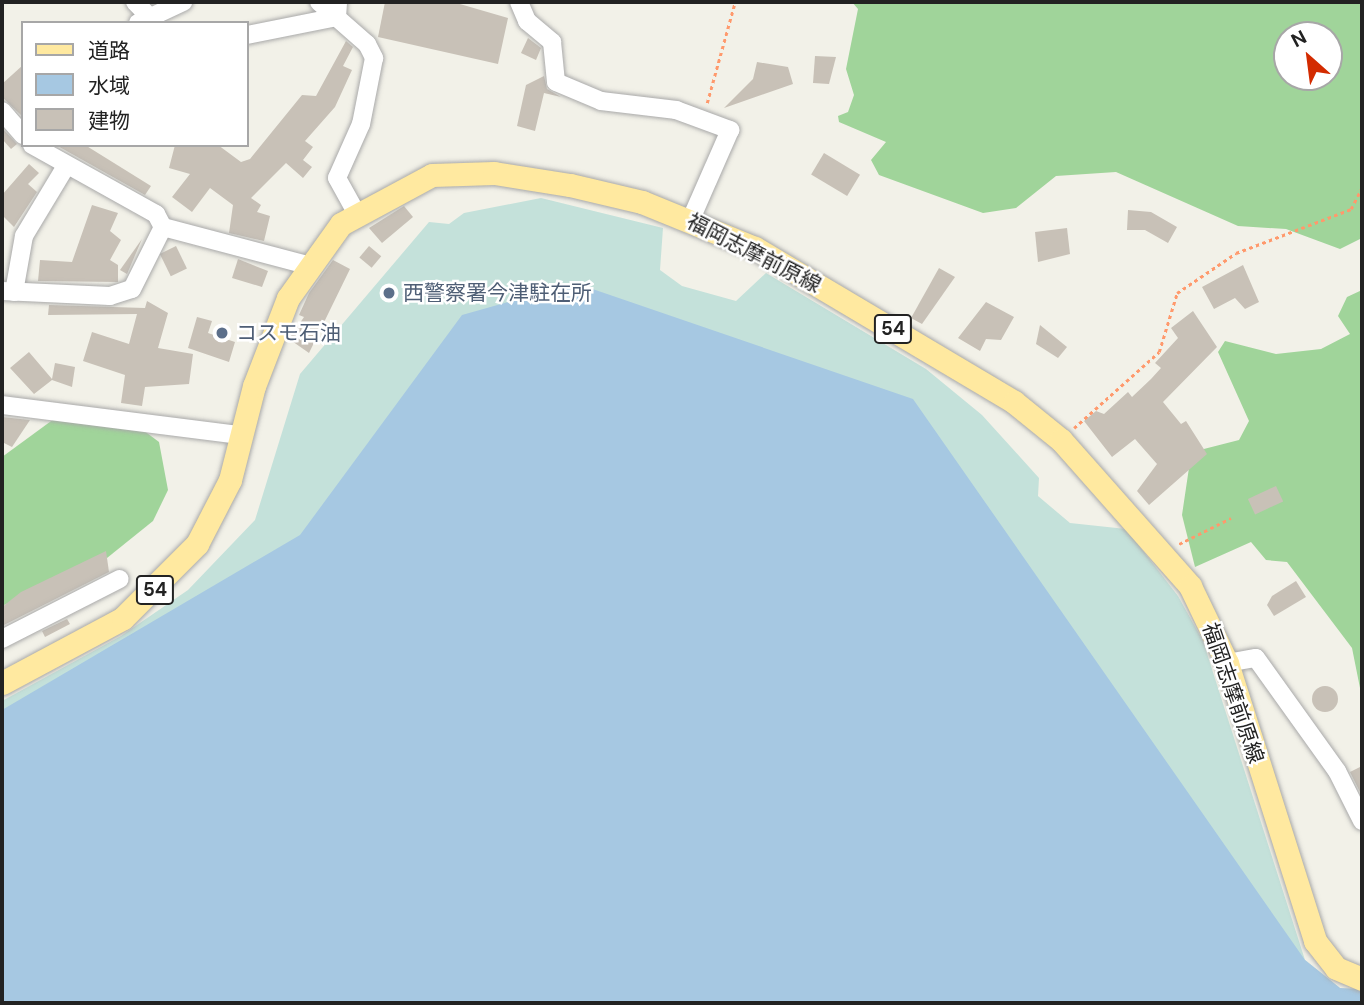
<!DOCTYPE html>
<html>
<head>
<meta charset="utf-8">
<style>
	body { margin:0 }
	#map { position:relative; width:1364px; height:1005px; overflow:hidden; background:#f2f1e8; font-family:"DM Sans","Noto Sans JP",sans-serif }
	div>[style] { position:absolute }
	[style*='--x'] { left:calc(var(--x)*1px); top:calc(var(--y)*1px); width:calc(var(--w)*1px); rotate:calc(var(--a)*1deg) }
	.forest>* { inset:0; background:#a0d49a }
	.wetland>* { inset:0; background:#c4e1da }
	.water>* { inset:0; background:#a6c8e2 }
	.building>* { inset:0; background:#c8c1b7; transform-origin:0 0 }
	.round { border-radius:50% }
	.path>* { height:2.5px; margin-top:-1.25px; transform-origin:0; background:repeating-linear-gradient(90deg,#ff996c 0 3.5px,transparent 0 7px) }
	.roads { filter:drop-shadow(0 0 2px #a9a9a9) drop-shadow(0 0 2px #a9a9a9) }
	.minor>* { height:18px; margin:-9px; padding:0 9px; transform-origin:9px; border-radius:9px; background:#fff }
	.major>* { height:23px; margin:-11.5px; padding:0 11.5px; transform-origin:11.5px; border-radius:11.5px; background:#ffe9a0 }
	.dots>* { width:19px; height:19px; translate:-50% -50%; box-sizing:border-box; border:4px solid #fff; border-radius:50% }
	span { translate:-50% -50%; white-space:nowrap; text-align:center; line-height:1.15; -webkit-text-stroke:5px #fff; paint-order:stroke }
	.shield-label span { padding:2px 5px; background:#fff; border:2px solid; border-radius:5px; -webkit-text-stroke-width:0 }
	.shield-label { font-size:19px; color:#222; font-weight:700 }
	.street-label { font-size:21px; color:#222 }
	.service-label { font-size:21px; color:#4e5e75 }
	.left { translate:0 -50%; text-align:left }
	.frame { position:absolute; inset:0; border:4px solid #222; pointer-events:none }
	.legend { position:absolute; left:21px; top:21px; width:228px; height:126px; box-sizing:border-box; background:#fff; border:2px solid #a7a7a7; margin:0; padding:9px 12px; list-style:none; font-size:21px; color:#222 }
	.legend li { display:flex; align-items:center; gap:14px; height:35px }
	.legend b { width:35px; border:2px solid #a7a7a7 }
	.north { position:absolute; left:1273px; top:21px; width:70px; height:70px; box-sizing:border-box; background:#fff; border:2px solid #a7a7a7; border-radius:50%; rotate:332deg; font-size:19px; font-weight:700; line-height:28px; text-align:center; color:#222 }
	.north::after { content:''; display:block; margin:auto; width:24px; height:32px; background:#d32b00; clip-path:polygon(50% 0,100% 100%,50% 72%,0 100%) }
</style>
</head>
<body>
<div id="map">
	<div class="forest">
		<i style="clip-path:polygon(evenodd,852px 2px,1362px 2px,1362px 238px,1340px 249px,1286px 229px,1238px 226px,1116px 172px,1056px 176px,1016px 208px,983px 213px,879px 175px,871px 160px,886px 142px,839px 122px,838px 116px,848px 112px,854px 95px,846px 69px,858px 9px,852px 2px,1287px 35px,1329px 35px,1329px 77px,1287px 77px,1287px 35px)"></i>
		<i style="clip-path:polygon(1362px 290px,1362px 698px,1352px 648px,1287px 562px,1266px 560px,1251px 542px,1195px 567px,1182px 515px,1190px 461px,1196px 451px,1239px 440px,1249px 421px,1218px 352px,1225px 341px,1276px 354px,1321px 349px,1350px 334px,1338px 316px,1347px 297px)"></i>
		<i style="clip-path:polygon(58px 416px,143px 430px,159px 442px,168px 490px,153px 521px,107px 558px,2px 606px,2px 457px)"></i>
	</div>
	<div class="wetland">
		<i style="clip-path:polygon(541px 198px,663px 228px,660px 270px,682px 286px,736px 301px,766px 273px,926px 369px,982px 415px,1039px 478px,1038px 496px,1070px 523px,1126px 529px,1178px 596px,1203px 641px,1305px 960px,1340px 988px,2px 950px,2px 701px,121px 636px,188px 590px,255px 520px,300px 374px,429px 222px,449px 224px,464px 213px)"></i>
	</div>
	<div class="water">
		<i style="clip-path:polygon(575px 283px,913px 399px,1305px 960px,1340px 988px,1362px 989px,1362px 1003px,2px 1003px,2px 710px,300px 535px,462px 315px)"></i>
	</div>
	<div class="building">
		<i style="clip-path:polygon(385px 2px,453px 2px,508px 18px,498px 64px,378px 37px)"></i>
		<i style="clip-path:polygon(528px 38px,541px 48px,536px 60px,521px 53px)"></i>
		<i style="clip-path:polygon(346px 41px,353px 47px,343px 66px,352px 70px,335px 107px,305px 141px,313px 147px,303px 160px,312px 167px,303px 178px,286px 163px,251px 198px,261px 205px,257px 212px,270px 216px,264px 241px,229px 233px,233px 205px,210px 188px,192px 212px,172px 197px,190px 174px,169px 168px,175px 145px,218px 145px,241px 162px,250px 159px,302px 95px,316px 96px)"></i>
		<i style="clip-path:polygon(815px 56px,836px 57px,829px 84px,813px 83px)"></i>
		<i style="clip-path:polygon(757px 62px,788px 67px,793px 84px,724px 108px,753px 79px)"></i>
		<i style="clip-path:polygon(23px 65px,23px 117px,2px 97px,2px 84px)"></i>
		<i style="clip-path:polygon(544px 76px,547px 89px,561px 97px,544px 93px,535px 131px,517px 126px,526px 85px)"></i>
		<i style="clip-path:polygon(2px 128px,17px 144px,11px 149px,2px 139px)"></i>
		<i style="clip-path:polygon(56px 145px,85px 145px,151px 186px,145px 195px)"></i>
		<i style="left:824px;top:153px;width:42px;height:25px;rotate:31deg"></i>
		<i style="clip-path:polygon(29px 164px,39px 173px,28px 184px,37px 192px,14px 227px,2px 215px,2px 195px)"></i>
		<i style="clip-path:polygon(92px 205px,118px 213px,110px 231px,121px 240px,110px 260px,118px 265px,118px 282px,38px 281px,40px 260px,72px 262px)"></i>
		<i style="clip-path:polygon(404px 206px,413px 217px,382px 243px,369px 228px)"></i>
		<i style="clip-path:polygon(1128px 210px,1151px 212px,1177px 227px,1168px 243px,1145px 230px,1127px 230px)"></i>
		<i style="clip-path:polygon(1067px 228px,1070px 254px,1038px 262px,1035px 232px)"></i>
		<i style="clip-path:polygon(142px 239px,127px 274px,120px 270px)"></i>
		<i style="left:176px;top:246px;width:25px;height:18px;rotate:64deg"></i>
		<i style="left:369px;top:246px;width:16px;height:15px;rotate:40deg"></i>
		<i style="clip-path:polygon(238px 259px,268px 271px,262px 287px,232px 278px)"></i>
		<i style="clip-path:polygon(333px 260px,350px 269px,309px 353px,289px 339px,304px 317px,299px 315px,309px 293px)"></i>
		<i style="clip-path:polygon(1243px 265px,1259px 302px,1245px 309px,1235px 298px,1214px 309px,1202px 287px)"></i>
		<i style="clip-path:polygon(939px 268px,955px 277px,922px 324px,911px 318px)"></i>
		<i style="clip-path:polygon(147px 301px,168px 313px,158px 348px,193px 354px,189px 384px,145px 387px,142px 406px,121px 403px,125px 375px,83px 361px,92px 332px,129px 344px,137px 314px,48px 315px,49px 305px,145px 308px)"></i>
		<i style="clip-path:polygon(986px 302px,1014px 317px,1001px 340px,986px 339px,980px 351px,958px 338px)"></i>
		<i style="clip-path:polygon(1193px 311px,1217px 347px,1163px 402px,1181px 424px,1186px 421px,1207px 454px,1149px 505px,1137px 491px,1157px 464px,1135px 439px,1112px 457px,1084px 421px,1096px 411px,1104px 414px,1128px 392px,1132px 397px,1151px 379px,1161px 368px,1155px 363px,1178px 338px,1171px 328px)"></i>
		<i style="clip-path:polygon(197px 317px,212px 321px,208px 333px,235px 342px,229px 362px,188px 348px)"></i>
		<i style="clip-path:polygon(1040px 325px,1067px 347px,1058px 358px,1036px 344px)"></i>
		<i style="clip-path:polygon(29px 352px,52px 379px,55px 363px,75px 367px,72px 387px,52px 380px,34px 394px,10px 368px)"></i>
		<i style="clip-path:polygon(2px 417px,30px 420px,12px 447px,2px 442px)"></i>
		<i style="left:1276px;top:486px;width:17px;height:31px;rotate:65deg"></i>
		<i style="clip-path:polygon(106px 551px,109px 572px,2px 626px,2px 607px,21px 592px)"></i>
		<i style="clip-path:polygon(1296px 581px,1306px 597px,1274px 616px,1267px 605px,1272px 596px)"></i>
		<i style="clip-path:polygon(67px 619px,70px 624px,45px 637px,42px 631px)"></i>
		<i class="round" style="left:1312px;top:686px;width:26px;height:26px"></i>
		<i style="clip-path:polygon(1362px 766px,1362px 796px,1350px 772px)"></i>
	</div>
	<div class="path">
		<i style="--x:707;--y:103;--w:105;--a:-74.5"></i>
		<i style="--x:1074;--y:428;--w:114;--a:-41.8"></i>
		<i style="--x:1159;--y:352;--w:62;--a:-73"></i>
		<i style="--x:1177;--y:293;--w:71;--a:-34.1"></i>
		<i style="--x:1236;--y:253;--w:123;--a:-20.9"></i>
		<i style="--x:1351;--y:209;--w:25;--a:-63"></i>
		<i style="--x:1179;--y:544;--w:58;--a:-26.6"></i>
	</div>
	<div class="roads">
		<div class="minor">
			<i style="--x:135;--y:2;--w:29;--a:46"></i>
			<i style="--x:319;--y:2;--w:64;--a:41.2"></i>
			<i style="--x:367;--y:44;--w:16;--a:63"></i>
			<i style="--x:374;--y:58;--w:67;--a:101.1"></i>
			<i style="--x:361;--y:124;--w:59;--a:114"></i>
			<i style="--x:337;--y:178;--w:39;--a:61"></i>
			<i style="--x:519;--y:2;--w:21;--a:67"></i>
			<i style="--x:527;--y:21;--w:33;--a:40"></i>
			<i style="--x:552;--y:42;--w:40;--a:84.3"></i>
			<i style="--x:556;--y:82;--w:49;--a:22.9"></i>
			<i style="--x:601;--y:101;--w:76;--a:6.8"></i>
			<i style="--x:676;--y:110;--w:58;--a:20.3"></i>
			<i style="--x:730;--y:130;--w:97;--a:113.7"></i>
			<i style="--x:138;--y:23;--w:50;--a:-25"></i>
			<i style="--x:247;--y:35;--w:92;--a:-11.3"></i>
			<i style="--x:337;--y:17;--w:15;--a:-86"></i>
			<i style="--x:2;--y:111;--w:32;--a:49"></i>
			<i style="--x:32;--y:145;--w:142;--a:29.1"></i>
			<i style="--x:156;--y:214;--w:15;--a:62"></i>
			<i style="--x:163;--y:227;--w:149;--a:14.8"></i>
			<i style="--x:2;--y:291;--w:108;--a:2.7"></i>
			<i style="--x:110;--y:296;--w:23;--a:-18"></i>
			<i style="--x:132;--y:289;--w:69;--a:-63.4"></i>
			<i style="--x:14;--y:292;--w:57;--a:-79.9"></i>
			<i style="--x:24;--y:236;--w:82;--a:-59"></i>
			<i style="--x:2;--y:405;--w:239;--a:7.2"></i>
			<i style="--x:2;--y:639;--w:132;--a:-27"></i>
			<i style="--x:1227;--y:663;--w:29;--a:-10"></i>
			<i style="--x:1256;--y:658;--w:139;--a:54.4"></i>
			<i style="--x:1337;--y:771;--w:56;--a:63.4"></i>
		</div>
		<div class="major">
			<i style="--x:2;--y:683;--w:137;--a:-28.2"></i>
			<i style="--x:123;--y:618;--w:105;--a:-45"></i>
			<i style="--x:197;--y:544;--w:72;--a:-62.7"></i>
			<i style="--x:230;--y:480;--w:97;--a:-75.7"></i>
			<i style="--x:254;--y:386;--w:94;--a:-68.9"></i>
			<i style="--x:288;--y:298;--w:91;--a:-54.4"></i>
			<i style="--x:341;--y:224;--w:103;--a:-28.3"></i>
			<i style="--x:432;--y:175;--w:62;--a:-1.8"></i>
			<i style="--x:494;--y:173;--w:77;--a:9"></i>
			<i style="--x:570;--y:185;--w:74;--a:13.3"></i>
			<i style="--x:642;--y:202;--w:122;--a:22.2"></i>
			<i style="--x:755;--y:248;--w:301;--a:30.7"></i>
			<i style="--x:1014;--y:402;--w:60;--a:39"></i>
			<i style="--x:1061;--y:440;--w:195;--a:48.5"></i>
			<i style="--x:1190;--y:586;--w:85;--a:64.3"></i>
			<i style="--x:1227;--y:663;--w:292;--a:72.4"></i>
			<i style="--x:1315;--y:941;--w:34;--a:52"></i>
			<i style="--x:1336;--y:968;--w:28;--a:23"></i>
		</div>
	</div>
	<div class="dots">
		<i style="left:389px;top:293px;background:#5c6f8a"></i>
		<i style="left:222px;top:333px;background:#5c6f8a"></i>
	</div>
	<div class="shield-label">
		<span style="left:893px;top:329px">54</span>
		<span style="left:155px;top:590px">54</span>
	</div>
	<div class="street-label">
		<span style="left:754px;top:253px;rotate:27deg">福岡志摩前原線</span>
		<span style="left:1233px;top:693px;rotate:71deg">福岡志摩前原線</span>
	</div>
	<div class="service-label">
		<span class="left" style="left:403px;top:293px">西警察署今津駐在所</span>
		<span class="left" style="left:236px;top:333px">コスモ石油</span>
	</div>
	<div class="frame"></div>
	<ul class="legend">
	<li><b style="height:9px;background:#ffe9a0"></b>道路</li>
	<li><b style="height:19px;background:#a6c8e2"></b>水域</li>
	<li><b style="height:19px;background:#c8c1b7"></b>建物</li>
	</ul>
	<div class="north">N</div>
</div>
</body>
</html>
